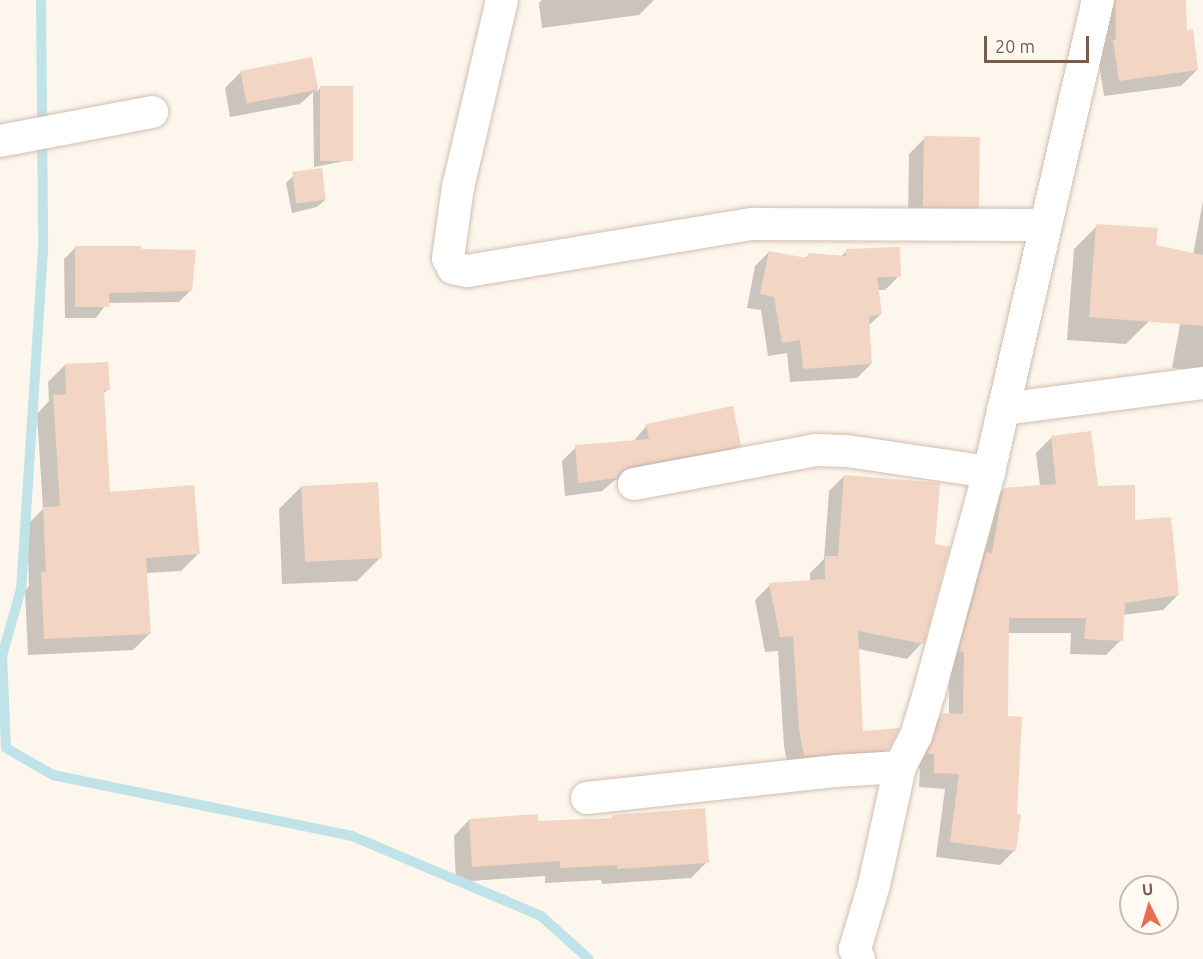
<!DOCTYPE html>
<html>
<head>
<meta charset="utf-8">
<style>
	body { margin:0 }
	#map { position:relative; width:1203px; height:959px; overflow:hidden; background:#fdf6ec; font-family:Ubuntu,sans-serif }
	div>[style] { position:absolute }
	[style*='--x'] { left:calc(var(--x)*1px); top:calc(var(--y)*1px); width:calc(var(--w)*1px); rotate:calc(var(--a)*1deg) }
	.shadow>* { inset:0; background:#0003 }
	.stream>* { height:10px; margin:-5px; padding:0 5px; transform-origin:5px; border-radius:5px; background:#bfe3e8 }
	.building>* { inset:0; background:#f3d5c3; transform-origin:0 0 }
	.roads { filter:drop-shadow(0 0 2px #d1beb0) drop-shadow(0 0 2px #d1beb0) }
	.minor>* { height:32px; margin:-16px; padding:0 16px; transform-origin:16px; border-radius:16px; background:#fff }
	span { translate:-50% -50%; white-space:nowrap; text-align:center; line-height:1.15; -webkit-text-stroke:5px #fffaf3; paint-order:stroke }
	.north { position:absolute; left:1119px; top:875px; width:60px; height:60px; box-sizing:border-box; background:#fffaf3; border:2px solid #cabbb1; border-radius:50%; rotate:355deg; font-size:16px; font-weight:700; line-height:24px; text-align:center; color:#7a5c4d }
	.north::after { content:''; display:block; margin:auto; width:21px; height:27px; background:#e76f51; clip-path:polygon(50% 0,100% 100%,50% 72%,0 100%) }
	.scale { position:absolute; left:984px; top:36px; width:105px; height:27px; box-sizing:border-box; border:3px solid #7a5c4d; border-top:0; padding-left:8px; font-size:18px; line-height:21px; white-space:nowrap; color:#7a5c4d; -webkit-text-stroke:4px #fffaf3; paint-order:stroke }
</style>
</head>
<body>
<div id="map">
	<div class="shadow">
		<i style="clip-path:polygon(542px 0,654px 0,639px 15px,542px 28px,539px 3px)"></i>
		<i style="clip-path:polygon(1110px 0,1184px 0,1186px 32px,1197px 70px,1181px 86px,1104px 96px,1098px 57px)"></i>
		<i style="clip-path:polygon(311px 59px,317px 92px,320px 88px,353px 153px,345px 161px,314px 167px,313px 92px,300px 104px,230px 117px,225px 88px,241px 72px)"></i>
		<i style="clip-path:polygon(925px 138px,977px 206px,962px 222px,908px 222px,909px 154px)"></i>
		<i style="clip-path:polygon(294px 175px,325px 200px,317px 207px,292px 213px,286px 183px)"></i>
		<i style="clip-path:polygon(1203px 201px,1203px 371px,1172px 368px)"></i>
		<i style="clip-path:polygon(1097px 226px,1149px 321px,1126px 344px,1067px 340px,1074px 249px)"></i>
		<i style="clip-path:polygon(76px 247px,140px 250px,191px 290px,179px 302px,107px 303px,96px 318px,65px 318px,64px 259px)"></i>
		<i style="clip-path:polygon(847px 251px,899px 276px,885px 290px,877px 290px,881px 314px,868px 326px,871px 364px,857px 378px,790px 382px,787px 353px,768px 356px,761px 310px,747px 308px,755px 266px,769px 252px,804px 259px,809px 255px,840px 257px)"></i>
		<i style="clip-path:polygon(65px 365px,108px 389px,102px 395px,109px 494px,198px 554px,181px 571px,146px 573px,150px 633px,133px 650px,28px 655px,25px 591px,29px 586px,27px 525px,43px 509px,37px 414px,49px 401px,48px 382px)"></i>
		<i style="clip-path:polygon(647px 425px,739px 445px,725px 459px,615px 480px,602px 491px,565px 496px,562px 461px,576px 447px,633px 442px)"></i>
		<i style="clip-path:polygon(1052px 437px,1096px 487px,1133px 522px,1178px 595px,1163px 610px,1122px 615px,1121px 640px,1106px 655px,1070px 654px,1071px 633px,1008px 633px,1007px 718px,1015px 850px,1000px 865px,936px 857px,945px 789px,919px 787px,920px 768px,913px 768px,927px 730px,942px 715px,949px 715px,949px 667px,989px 504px,1004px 489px,1040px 486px,1036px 453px)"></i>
		<i style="clip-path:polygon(844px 476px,922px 643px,907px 659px,858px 649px,862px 732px,887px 749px,872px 764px,789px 771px,784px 746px,778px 651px,765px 652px,755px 600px,770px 585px,810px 581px,810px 573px,824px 559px,829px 491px)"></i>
		<i style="clip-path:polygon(302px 486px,380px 558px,357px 581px,282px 584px,279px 509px)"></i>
		<i style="clip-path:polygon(614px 816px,707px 862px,691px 878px,602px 884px,601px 880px,545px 883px,545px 876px,456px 882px,454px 836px,469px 820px,537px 822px,611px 819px)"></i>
	</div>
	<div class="stream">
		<i style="--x:41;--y:0;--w:251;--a:89.5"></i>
		<i style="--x:43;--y:251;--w:339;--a:93.7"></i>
		<i style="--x:21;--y:589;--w:70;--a:105.8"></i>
		<i style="--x:2;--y:656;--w:92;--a:87.5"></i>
		<i style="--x:6;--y:748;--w:54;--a:29.9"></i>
		<i style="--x:53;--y:775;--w:305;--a:11.5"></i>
		<i style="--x:352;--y:836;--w:205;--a:22.9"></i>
		<i style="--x:541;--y:916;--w:64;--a:41.9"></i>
	</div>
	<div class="building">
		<i style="clip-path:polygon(1115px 0,1186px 0,1187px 30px,1193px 29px,1198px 70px,1119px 81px,1113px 40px,1116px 39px)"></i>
		<i style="left:312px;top:57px;width:33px;height:73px;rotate:79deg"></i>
		<i style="left:320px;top:86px;width:33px;height:75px"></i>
		<i style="left:924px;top:136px;width:56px;height:71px;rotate:1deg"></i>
		<i style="left:322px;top:168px;width:32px;height:30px;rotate:83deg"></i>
		<i style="clip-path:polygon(1096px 224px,1158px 228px,1156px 245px,1203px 255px,1203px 326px,1089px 317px)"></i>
		<i style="clip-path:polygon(75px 246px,141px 246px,141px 249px,196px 250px,192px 291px,109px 293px,109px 307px,75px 307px)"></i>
		<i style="clip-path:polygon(900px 247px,901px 277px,877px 277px,882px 314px,869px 317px,872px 364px,803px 369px,800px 340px,782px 343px,774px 297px,760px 294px,769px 251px,807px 258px,808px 253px,846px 256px,846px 249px)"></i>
		<i style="clip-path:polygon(108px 362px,110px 390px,104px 390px,110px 492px,194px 485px,200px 554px,146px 558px,151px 634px,44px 639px,41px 572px,46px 572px,43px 507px,60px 506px,53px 395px,66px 394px,65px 364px)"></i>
		<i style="clip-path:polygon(733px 406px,741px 446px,631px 466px,622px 471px,617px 478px,578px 483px,575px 445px,649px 439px,646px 424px)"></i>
		<i style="clip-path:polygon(1091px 431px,1098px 486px,1135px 485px,1135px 520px,1171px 517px,1179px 595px,1125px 603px,1123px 641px,1084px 639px,1086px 618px,1009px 618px,1008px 716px,1022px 717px,1017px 814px,1021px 815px,1016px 851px,950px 842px,959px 774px,934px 773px,934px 754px,927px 754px,942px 713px,963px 714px,964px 652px,959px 651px,986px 552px,992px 553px,1003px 488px,1056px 484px,1051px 436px)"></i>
		<i style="clip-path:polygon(844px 475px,940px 483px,935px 544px,950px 547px,924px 644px,858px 631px,863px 731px,900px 728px,889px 750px,804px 756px,799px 730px,793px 636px,780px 637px,769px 583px,825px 579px,825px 556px,838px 556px)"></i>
		<i style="left:378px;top:482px;width:76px;height:77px;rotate:87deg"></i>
		<i style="clip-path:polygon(705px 808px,709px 863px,617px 869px,617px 865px,560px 868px,560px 861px,472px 867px,469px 819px,538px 814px,538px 821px,614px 818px,613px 815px)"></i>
	</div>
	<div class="roads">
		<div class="minor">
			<i style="--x:502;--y:0;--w:192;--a:103.2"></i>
			<i style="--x:458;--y:187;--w:72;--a:98"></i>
			<i style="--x:448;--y:258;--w:11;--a:63"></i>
			<i style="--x:453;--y:268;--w:14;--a:12"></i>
			<i style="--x:467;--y:271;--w:289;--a:-9.4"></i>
			<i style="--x:752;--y:224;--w:292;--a:0.2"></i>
			<i style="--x:0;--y:141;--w:155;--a:-10.8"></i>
			<i style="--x:1003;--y:409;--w:202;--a:-7.4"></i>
			<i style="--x:634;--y:484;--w:184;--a:-10.6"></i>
			<i style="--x:815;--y:450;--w:32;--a:2"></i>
			<i style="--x:847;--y:451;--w:144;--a:8.4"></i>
			<i style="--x:587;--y:798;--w:249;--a:-6.2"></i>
			<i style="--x:835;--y:771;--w:65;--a:-3.5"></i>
			<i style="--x:900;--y:767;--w:35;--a:-63"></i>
			<i style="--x:916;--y:736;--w:45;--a:-73.2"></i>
			<i style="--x:929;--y:693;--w:229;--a:-74.8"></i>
			<i style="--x:989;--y:472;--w:484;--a:-77"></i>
			<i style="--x:859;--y:959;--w:11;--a:-112"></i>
			<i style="--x:855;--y:949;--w:67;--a:-73.5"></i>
			<i style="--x:874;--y:885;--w:121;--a:-77.6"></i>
		</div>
	</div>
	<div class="north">U</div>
	<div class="scale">20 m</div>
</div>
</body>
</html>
